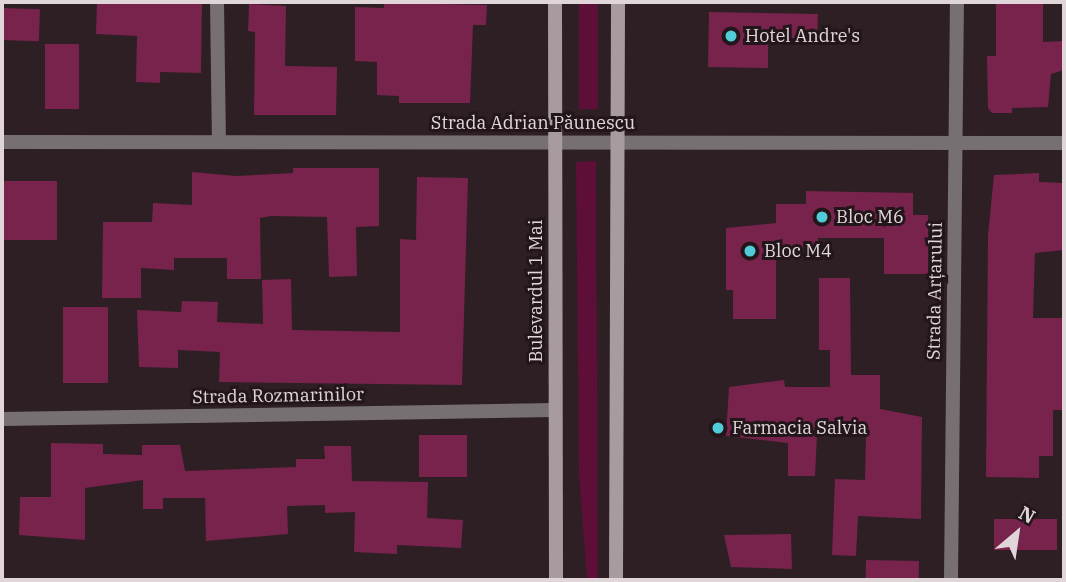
<!DOCTYPE html>
<html>
<head>
<meta charset="utf-8">
<style>
	body { margin:0 }
	#map { position:relative; width:1066px; height:582px; overflow:hidden; background:#2d1f24; font-family:"IBM Plex Serif",serif }
	div>[style] { position:absolute }
	[style*='--x'] { left:calc(var(--x)*1px); top:calc(var(--y)*1px); width:calc(var(--w)*1px); rotate:calc(var(--a)*1deg) }
	.green>* { inset:0; background:#5d0f37; transform-origin:0 0 }
	.building>* { inset:0; background:#78234c; transform-origin:0 0 }
	.minor>* { height:14px; margin:-7px; padding:0 7px; transform-origin:7px; border-radius:7px; background:#777072 }
	.secondary>* { height:14px; margin:-7px; padding:0 7px; transform-origin:7px; border-radius:7px; background:#a79b9f }
	.dots>* { width:19px; height:19px; translate:-50% -50%; box-sizing:border-box; border:4px solid #23161b; border-radius:50% }
	span { translate:-50% -50%; white-space:nowrap; text-align:center; line-height:1.15; -webkit-text-stroke:6px #23161b; paint-order:stroke }
	.poi-label { font-size:18px; color:#e0d6d9 }
	.left { translate:0 -50%; text-align:left }
	.street-label { font-size:18px; color:#e0d6d9 }
	.frame { position:absolute; inset:0; border:4px solid #e0d6d9; pointer-events:none }
	.north { position:absolute; left:982px; top:498px; width:70px; height:70px; -webkit-text-stroke:5px #23161b; paint-order:stroke; rotate:29deg; font-size:19px; font-weight:700; line-height:28px; text-align:center; color:#e0d6d9 }
	.north::after { content:''; display:block; margin:auto; width:24px; height:32px; background:#e0d6d9; clip-path:polygon(50% 0,100% 100%,50% 72%,0 100%) }
</style>
</head>
<body>
<div id="map">
	<div class="green">
		<i style="left:579px;top:2px;width:19px;height:107px"></i>
		<i style="clip-path:polygon(596px 161px,598px 580px,587px 580px,579px 476px,576px 162px)"></i>
	</div>
	<div class="building">
		<i style="clip-path:polygon(97px 2px,202px 2px,201px 73px,160px 72px,160px 83px,136px 82px,137px 36px,96px 34px)"></i>
		<i style="clip-path:polygon(996px 2px,1043px 2px,1043px 42px,1064px 41px,1064px 70px,1051px 74px,1048px 107px,1012px 108px,1012px 113px,992px 113px,988px 108px,987px 56px,996px 56px)"></i>
		<i style="clip-path:polygon(384px 3px,487px 5px,486px 25px,473px 25px,470px 103px,399px 103px,399px 96px,377px 95px,377px 62px,355px 61px,355px 7px,384px 8px)"></i>
		<i style="clip-path:polygon(249px 4px,286px 6px,285px 66px,337px 67px,336px 115px,254px 115px,255px 32px,248px 31px)"></i>
		<i style="left:2px;top:8px;width:38px;height:32px;rotate:2deg"></i>
		<i style="clip-path:polygon(709px 12px,818px 14px,817px 44px,768px 43px,768px 68px,708px 67px)"></i>
		<i style="left:45px;top:44px;width:34px;height:65px"></i>
		<i style="clip-path:polygon(293px 168px,379px 168px,379px 226px,356px 227px,357px 276px,329px 277px,327px 217px,271px 216px,260px 218px,261px 279px,227px 279px,227px 258px,174px 258px,174px 270px,141px 268px,141px 298px,102px 298px,103px 222px,152px 222px,153px 203px,192px 205px,192px 172px,236px 176px,293px 173px)"></i>
		<i style="clip-path:polygon(1039px 173px,1039px 182px,1064px 183px,1064px 250px,1035px 253px,1033px 318px,1062px 318px,1064px 410px,1053px 410px,1053px 456px,1039px 456px,1039px 478px,986px 477px,988px 235px,994px 175px)"></i>
		<i style="clip-path:polygon(417px 177px,468px 178px,462px 385px,219px 382px,220px 352px,178px 350px,178px 368px,139px 367px,137px 310px,181px 312px,182px 301px,218px 302px,217px 322px,263px 324px,262px 280px,291px 279px,292px 330px,400px 332px,400px 239px,416px 240px)"></i>
		<i style="left:57px;top:181px;width:59px;height:55px;rotate:90deg"></i>
		<i style="clip-path:polygon(806px 191px,913px 193px,913px 215px,928px 215px,928px 274px,884px 274px,884px 238px,818px 238px,818px 248px,776px 248px,776px 319px,733px 319px,733px 290px,726px 290px,726px 228px,776px 223px,776px 204px,806px 204px)"></i>
		<i style="clip-path:polygon(819px 278px,850px 278px,851px 375px,880px 375px,880px 409px,922px 417px,921px 519px,858px 516px,856px 556px,832px 555px,835px 479px,865px 480px,866px 435px,817px 435px,815px 476px,788px 476px,788px 443px,726px 436px,729px 387px,784px 380px,785px 387px,830px 387px,830px 350px,819px 350px)"></i>
		<i style="left:63px;top:307px;width:45px;height:76px"></i>
		<i style="left:419px;top:435px;width:48px;height:42px"></i>
		<i style="clip-path:polygon(51px 443px,103px 444px,103px 454px,142px 455px,142px 445px,180px 445px,185px 471px,296px 467px,296px 459px,325px 459px,324px 446px,351px 446px,352px 481px,428px 482px,427px 518px,463px 520px,461px 548px,397px 545px,397px 554px,354px 552px,355px 512px,325px 513px,325px 505px,287px 506px,288px 534px,206px 541px,205px 498px,163px 498px,163px 509px,143px 509px,143px 480px,85px 488px,85px 540px,19px 535px,20px 497px,51px 497px)"></i>
		<i style="left:994px;top:519px;width:63px;height:31px"></i>
		<i style="clip-path:polygon(791px 534px,792px 569px,731px 567px,724px 535px)"></i>
		<i style="left:866px;top:560px;width:53px;height:20px;rotate:1deg"></i>
	</div>
	<div class="minor">
		<i style="--x:217;--y:2;--w:140;--a:89.2"></i>
		<i style="--x:2;--y:142;--w:1062;--a:0.05"></i>
		<i style="--x:2;--y:419;--w:553;--a:-0.93"></i>
		<i style="--x:951;--y:580;--w:578;--a:-89.41"></i>
	</div>
	<div class="secondary">
		<i style="--x:555;--y:2;--w:578;--a:89.9"></i>
		<i style="--x:616;--y:580;--w:578;--a:-89.8"></i>
	</div>
	<div class="dots">
		<i style="left:731px;top:36px;background:#52cbd8"></i>
		<i style="left:822px;top:217px;background:#52cbd8"></i>
		<i style="left:750px;top:251px;background:#52cbd8"></i>
		<i style="left:718px;top:428px;background:#52cbd8"></i>
	</div>
	<div class="poi-label">
		<span class="left" style="left:745px;top:36px">Hotel Andre's</span>
		<span class="left" style="left:836px;top:217px">Bloc M6</span>
		<span class="left" style="left:764px;top:251px">Bloc M4</span>
		<span class="left" style="left:732px;top:428px">Farmacia Salvia</span>
	</div>
	<div class="street-label">
		<span style="left:533px;top:123px">Strada Adrian Păunescu</span>
		<span style="left:536px;top:291px;rotate:-90deg">Bulevardul 1 Mai</span>
		<span style="left:935px;top:291px;rotate:-89deg">Strada Arțarului</span>
		<span style="left:278px;top:396px;rotate:-1deg">Strada Rozmarinilor</span>
	</div>
	<div class="frame"></div>
	<div class="north">N</div>
</div>
</body>
</html>
